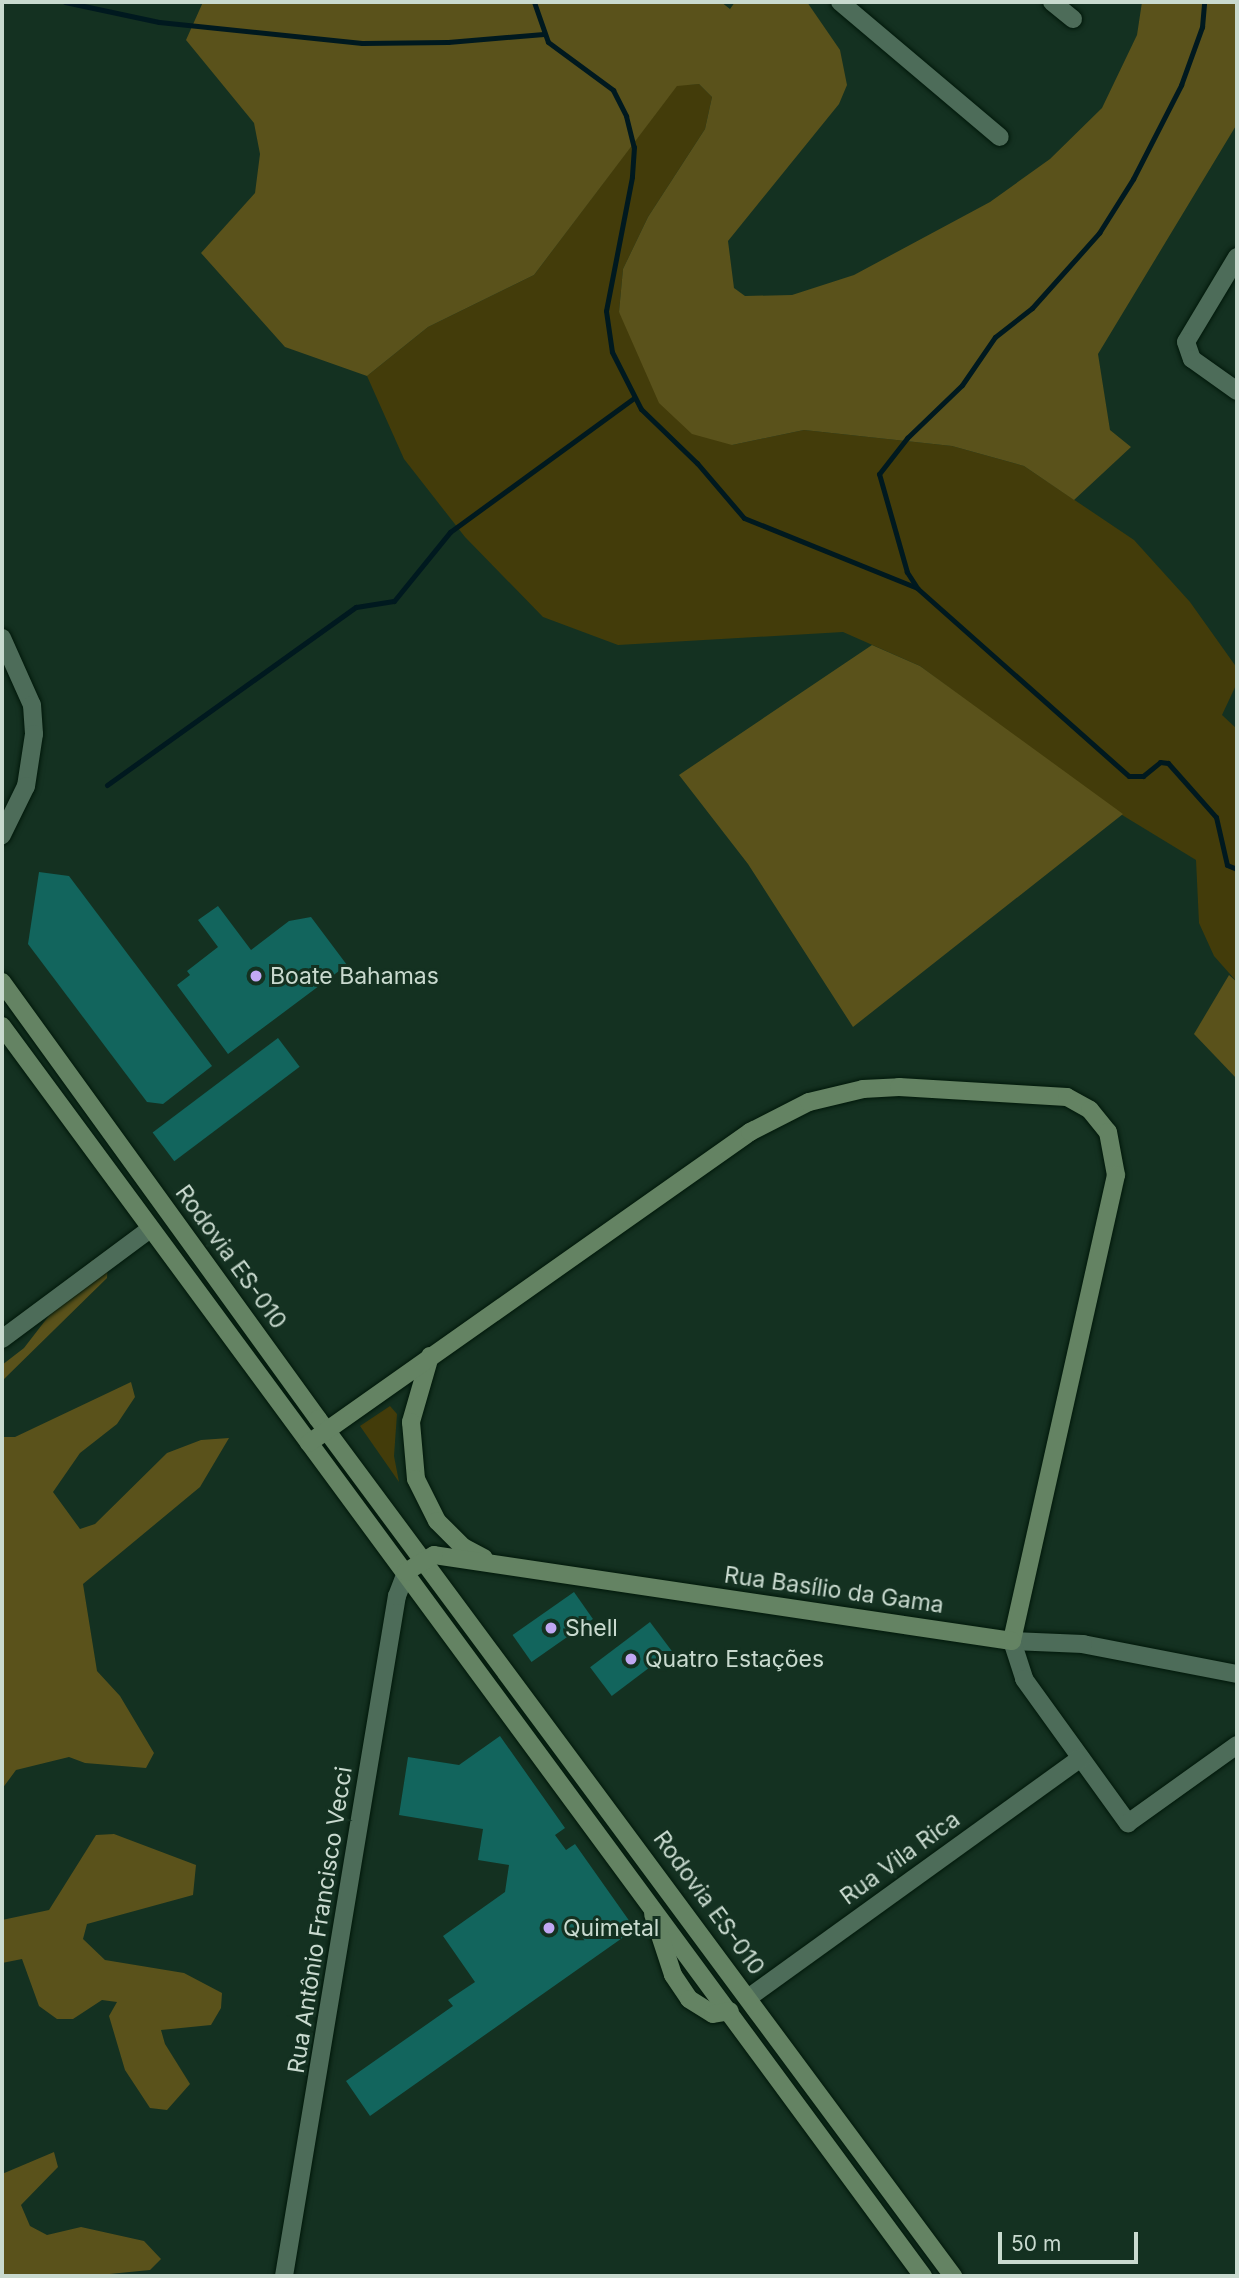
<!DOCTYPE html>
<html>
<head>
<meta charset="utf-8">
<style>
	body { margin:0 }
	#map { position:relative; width:1239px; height:2278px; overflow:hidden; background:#143121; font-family:Inter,sans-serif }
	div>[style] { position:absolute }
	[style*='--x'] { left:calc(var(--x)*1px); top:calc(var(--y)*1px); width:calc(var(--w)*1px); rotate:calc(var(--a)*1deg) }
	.green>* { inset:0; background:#433c0a }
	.forest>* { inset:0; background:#5a521b }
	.stream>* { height:5px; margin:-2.5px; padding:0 2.5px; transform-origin:2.5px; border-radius:2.5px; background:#00191f }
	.building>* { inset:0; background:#12655d; transform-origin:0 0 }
	.roads { filter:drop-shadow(0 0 2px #00180a) drop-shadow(0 0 2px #00180a) }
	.street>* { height:18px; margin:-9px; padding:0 9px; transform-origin:9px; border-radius:9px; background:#4d6c59 }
	.secondary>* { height:18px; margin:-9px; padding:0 9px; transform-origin:9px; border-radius:9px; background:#648363 }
	.dots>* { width:19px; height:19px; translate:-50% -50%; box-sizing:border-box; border:4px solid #143121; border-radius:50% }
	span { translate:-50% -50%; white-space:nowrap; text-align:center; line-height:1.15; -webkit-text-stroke:6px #143121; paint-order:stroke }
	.poi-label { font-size:23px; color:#c9dacf }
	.left { translate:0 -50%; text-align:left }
	.street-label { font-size:23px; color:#c9dacf }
	.frame { position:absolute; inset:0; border:4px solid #c9dacf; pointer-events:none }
	.scale { position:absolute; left:998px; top:2232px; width:140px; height:32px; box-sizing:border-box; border:4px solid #c9dacf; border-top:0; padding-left:9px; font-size:21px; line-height:24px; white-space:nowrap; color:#c9dacf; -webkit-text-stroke:5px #143121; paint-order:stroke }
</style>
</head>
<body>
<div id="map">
	<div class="green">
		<i style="clip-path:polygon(699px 84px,712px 97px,705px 129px,648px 217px,623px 269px,619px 312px,732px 445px,804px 430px,952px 446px,1024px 466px,1134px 540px,1190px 602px,1237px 668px,1237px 683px,1222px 715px,1237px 729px,1237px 982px,1214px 956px,1199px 923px,1196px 860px,1104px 804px,920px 666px,843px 632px,618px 645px,543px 617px,465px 537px,404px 459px,367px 376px,428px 327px,534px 275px,677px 85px)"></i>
		<i style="clip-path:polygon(390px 1406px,397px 1414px,394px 1456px,399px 1482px,360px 1426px)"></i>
	</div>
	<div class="forest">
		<i style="clip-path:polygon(203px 2px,721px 2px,730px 9px,735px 2px,807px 2px,840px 50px,847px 85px,839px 104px,728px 241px,734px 288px,745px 296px,792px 295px,854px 275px,990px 202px,1050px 159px,1102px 108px,1137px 35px,1142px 2px,1237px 2px,1237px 124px,1098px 354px,1110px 430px,1131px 447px,1074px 500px,1024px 466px,952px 446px,804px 430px,732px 445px,692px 434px,659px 403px,619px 312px,623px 269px,648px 217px,705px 129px,712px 97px,699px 84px,677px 86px,534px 275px,428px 327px,367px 376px,285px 347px,201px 253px,255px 193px,260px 154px,254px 123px,186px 40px)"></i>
		<i style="clip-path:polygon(872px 645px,920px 666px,1123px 814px,853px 1027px,748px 864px,679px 775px)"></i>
		<i style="clip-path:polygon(1229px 975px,1237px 982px,1237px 1079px,1194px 1034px)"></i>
		<i style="clip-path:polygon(92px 1260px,108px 1262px,107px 1278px,2px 1381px,2px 1365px,24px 1348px)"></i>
		<i style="clip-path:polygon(131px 1382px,135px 1397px,117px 1424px,80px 1453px,53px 1492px,80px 1529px,95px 1524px,167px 1453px,201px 1440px,229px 1438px,200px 1487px,83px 1584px,97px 1671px,120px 1696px,154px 1753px,146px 1768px,85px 1763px,69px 1757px,16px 1770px,2px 1789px,2px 1437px,15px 1437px)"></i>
		<i style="clip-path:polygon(114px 1834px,196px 1865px,193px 1895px,87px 1924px,83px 1939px,105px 1960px,184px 1973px,222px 1993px,221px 2008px,211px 2025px,161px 2030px,165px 2044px,190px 2084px,167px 2110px,150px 2108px,125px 2070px,109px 2016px,117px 2002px,102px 2000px,73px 2019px,57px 2019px,39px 2006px,22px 1959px,2px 1963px,2px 1920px,49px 1910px,96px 1835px)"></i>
		<i style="clip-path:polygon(54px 2152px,58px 2167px,21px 2205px,30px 2226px,47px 2235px,81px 2227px,144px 2241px,161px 2259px,150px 2270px,89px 2276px,2px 2276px,2px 2174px)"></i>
	</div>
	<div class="stream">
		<i style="--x:65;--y:2;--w:96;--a:12"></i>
		<i style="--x:159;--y:22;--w:204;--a:5.9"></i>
		<i style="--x:362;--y:43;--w:86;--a:-0.7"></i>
		<i style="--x:448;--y:42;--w:96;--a:-4.8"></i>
		<i style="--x:534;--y:2;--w:42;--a:70.7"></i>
		<i style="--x:548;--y:42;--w:81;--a:36.4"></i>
		<i style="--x:613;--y:90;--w:29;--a:63"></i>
		<i style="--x:626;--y:116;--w:32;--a:76"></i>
		<i style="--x:634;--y:147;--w:30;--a:94"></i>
		<i style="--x:632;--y:177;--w:136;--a:101"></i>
		<i style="--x:606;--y:311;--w:41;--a:81.7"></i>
		<i style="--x:612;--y:352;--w:64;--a:63"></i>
		<i style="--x:641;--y:409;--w:78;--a:44"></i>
		<i style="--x:697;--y:463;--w:72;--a:49.5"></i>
		<i style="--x:744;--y:518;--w:187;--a:22"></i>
		<i style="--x:917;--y:588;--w:283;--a:41.6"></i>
		<i style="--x:1129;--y:776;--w:14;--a:0"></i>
		<i style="--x:1143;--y:776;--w:22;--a:-39"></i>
		<i style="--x:1160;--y:762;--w:8;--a:7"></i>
		<i style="--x:1168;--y:763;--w:72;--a:48.4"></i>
		<i style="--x:1216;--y:817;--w:49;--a:77.1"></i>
		<i style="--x:1227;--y:865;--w:11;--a:22"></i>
		<i style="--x:916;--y:586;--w:17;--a:-123"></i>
		<i style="--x:907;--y:572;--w:102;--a:-105.9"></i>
		<i style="--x:879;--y:474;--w:46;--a:-52.1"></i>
		<i style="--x:907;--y:438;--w:76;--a:-43.9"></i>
		<i style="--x:962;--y:385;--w:58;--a:-55.5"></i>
		<i style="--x:995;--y:337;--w:47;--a:-38.1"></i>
		<i style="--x:1032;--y:308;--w:101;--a:-48.2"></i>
		<i style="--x:1099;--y:233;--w:64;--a:-57.8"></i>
		<i style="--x:1133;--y:179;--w:106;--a:-62.9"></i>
		<i style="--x:1181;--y:85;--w:62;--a:-70.1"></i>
		<i style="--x:1202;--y:27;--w:25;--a:-85"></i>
		<i style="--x:107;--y:785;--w:306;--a:-35.6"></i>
		<i style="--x:356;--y:607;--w:38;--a:-9"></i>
		<i style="--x:394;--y:601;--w:89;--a:-50.9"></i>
		<i style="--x:450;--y:532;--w:228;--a:-36.1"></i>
	</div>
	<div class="building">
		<i style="clip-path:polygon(39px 872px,69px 876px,212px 1066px,163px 1104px,147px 1102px,28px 944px)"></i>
		<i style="clip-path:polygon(218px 906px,251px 950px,289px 921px,311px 917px,347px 965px,228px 1054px,177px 985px,190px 975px,187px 971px,218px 947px,198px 920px)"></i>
		<i style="left:278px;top:1038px;width:36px;height:157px;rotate:53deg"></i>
		<i style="left:574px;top:1592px;width:33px;height:75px;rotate:55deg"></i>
		<i style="left:650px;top:1622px;width:36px;height:75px;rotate:53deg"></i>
		<i style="clip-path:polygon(500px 1736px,565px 1828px,555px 1835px,566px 1850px,575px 1844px,635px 1929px,370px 2116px,346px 2081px,453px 2006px,448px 2000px,475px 1982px,443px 1936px,505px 1892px,509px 1865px,478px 1860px,483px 1829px,399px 1815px,408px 1757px,459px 1765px)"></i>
	</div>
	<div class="roads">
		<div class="street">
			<i style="--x:840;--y:2;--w:209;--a:40.2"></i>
			<i style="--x:1052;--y:2;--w:27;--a:39"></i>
			<i style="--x:1237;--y:257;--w:99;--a:121"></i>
			<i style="--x:1186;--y:342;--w:18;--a:71"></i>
			<i style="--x:1192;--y:359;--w:55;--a:35.4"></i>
			<i style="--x:2;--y:638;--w:73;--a:65.9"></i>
			<i style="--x:32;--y:705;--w:29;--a:86"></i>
			<i style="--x:34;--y:734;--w:53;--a:98.7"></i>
			<i style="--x:26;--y:786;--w:55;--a:116.1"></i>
			<i style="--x:2;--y:1339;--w:184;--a:-36.6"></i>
			<i style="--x:1237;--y:1674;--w:157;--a:-169"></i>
			<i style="--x:1083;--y:1644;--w:71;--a:-177.6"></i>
			<i style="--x:1012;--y:1641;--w:40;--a:72"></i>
			<i style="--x:1024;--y:1679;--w:178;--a:54.2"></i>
			<i style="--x:1128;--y:1823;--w:134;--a:-35.6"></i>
			<i style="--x:748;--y:1998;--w:410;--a:-35.8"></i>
			<i style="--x:284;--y:2276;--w:689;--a:-80.57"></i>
			<i style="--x:397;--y:1596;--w:26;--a:-69"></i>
		</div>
		<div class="secondary">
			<i style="--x:2;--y:982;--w:539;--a:54.13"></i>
			<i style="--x:318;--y:1419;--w:1067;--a:53.46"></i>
			<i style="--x:2;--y:1026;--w:1553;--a:53.62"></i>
			<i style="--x:430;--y:1356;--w:69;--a:106.1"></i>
			<i style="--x:411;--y:1422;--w:57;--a:85"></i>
			<i style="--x:416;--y:1479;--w:47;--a:63.4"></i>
			<i style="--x:437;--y:1521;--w:37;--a:45"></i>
			<i style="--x:463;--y:1547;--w:24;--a:28"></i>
			<i style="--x:309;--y:1443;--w:540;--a:-35.19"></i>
			<i style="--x:750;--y:1132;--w:66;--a:-27"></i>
			<i style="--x:809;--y:1102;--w:56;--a:-13.5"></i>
			<i style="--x:863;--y:1089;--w:36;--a:-3"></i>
			<i style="--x:899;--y:1087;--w:168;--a:3.4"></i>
			<i style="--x:1067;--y:1097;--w:26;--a:29"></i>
			<i style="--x:1090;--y:1110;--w:28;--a:51"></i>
			<i style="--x:1108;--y:1132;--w:44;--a:79.5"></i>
			<i style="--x:1116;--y:1175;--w:477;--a:102.6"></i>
			<i style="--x:1012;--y:1641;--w:584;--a:-171.54"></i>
			<i style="--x:434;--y:1555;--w:33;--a:149"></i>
			<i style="--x:653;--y:1914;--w:64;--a:71.8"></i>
			<i style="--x:673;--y:1975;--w:29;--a:56"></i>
			<i style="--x:689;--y:1999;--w:28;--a:32"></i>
			<i style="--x:713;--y:2014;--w:17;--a:-10"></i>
		</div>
	</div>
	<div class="dots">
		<i style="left:256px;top:976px;background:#c1a8f3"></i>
		<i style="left:551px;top:1628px;background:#c1a8f3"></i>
		<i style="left:631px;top:1659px;background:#c1a8f3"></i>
		<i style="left:549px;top:1928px;background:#c1a8f3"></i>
	</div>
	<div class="poi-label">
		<span class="left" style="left:270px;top:976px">Boate Bahamas</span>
		<span class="left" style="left:565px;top:1628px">Shell</span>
		<span class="left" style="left:645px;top:1659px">Quatro Estações</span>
		<span class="left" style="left:563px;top:1928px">Quimetal</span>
	</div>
	<div class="street-label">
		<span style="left:231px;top:1257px;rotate:54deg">Rodovia ES-010</span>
		<span style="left:834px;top:1590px;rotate:8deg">Rua Basílio da Gama</span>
		<span style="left:900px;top:1858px;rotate:-36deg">Rua Vila Rica</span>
		<span style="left:709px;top:1903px;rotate:54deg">Rodovia ES-010</span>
		<span style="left:320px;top:1920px;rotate:-81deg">Rua Antônio Francisco Vecci</span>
	</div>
	<div class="frame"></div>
	<div class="scale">50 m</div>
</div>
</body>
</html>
